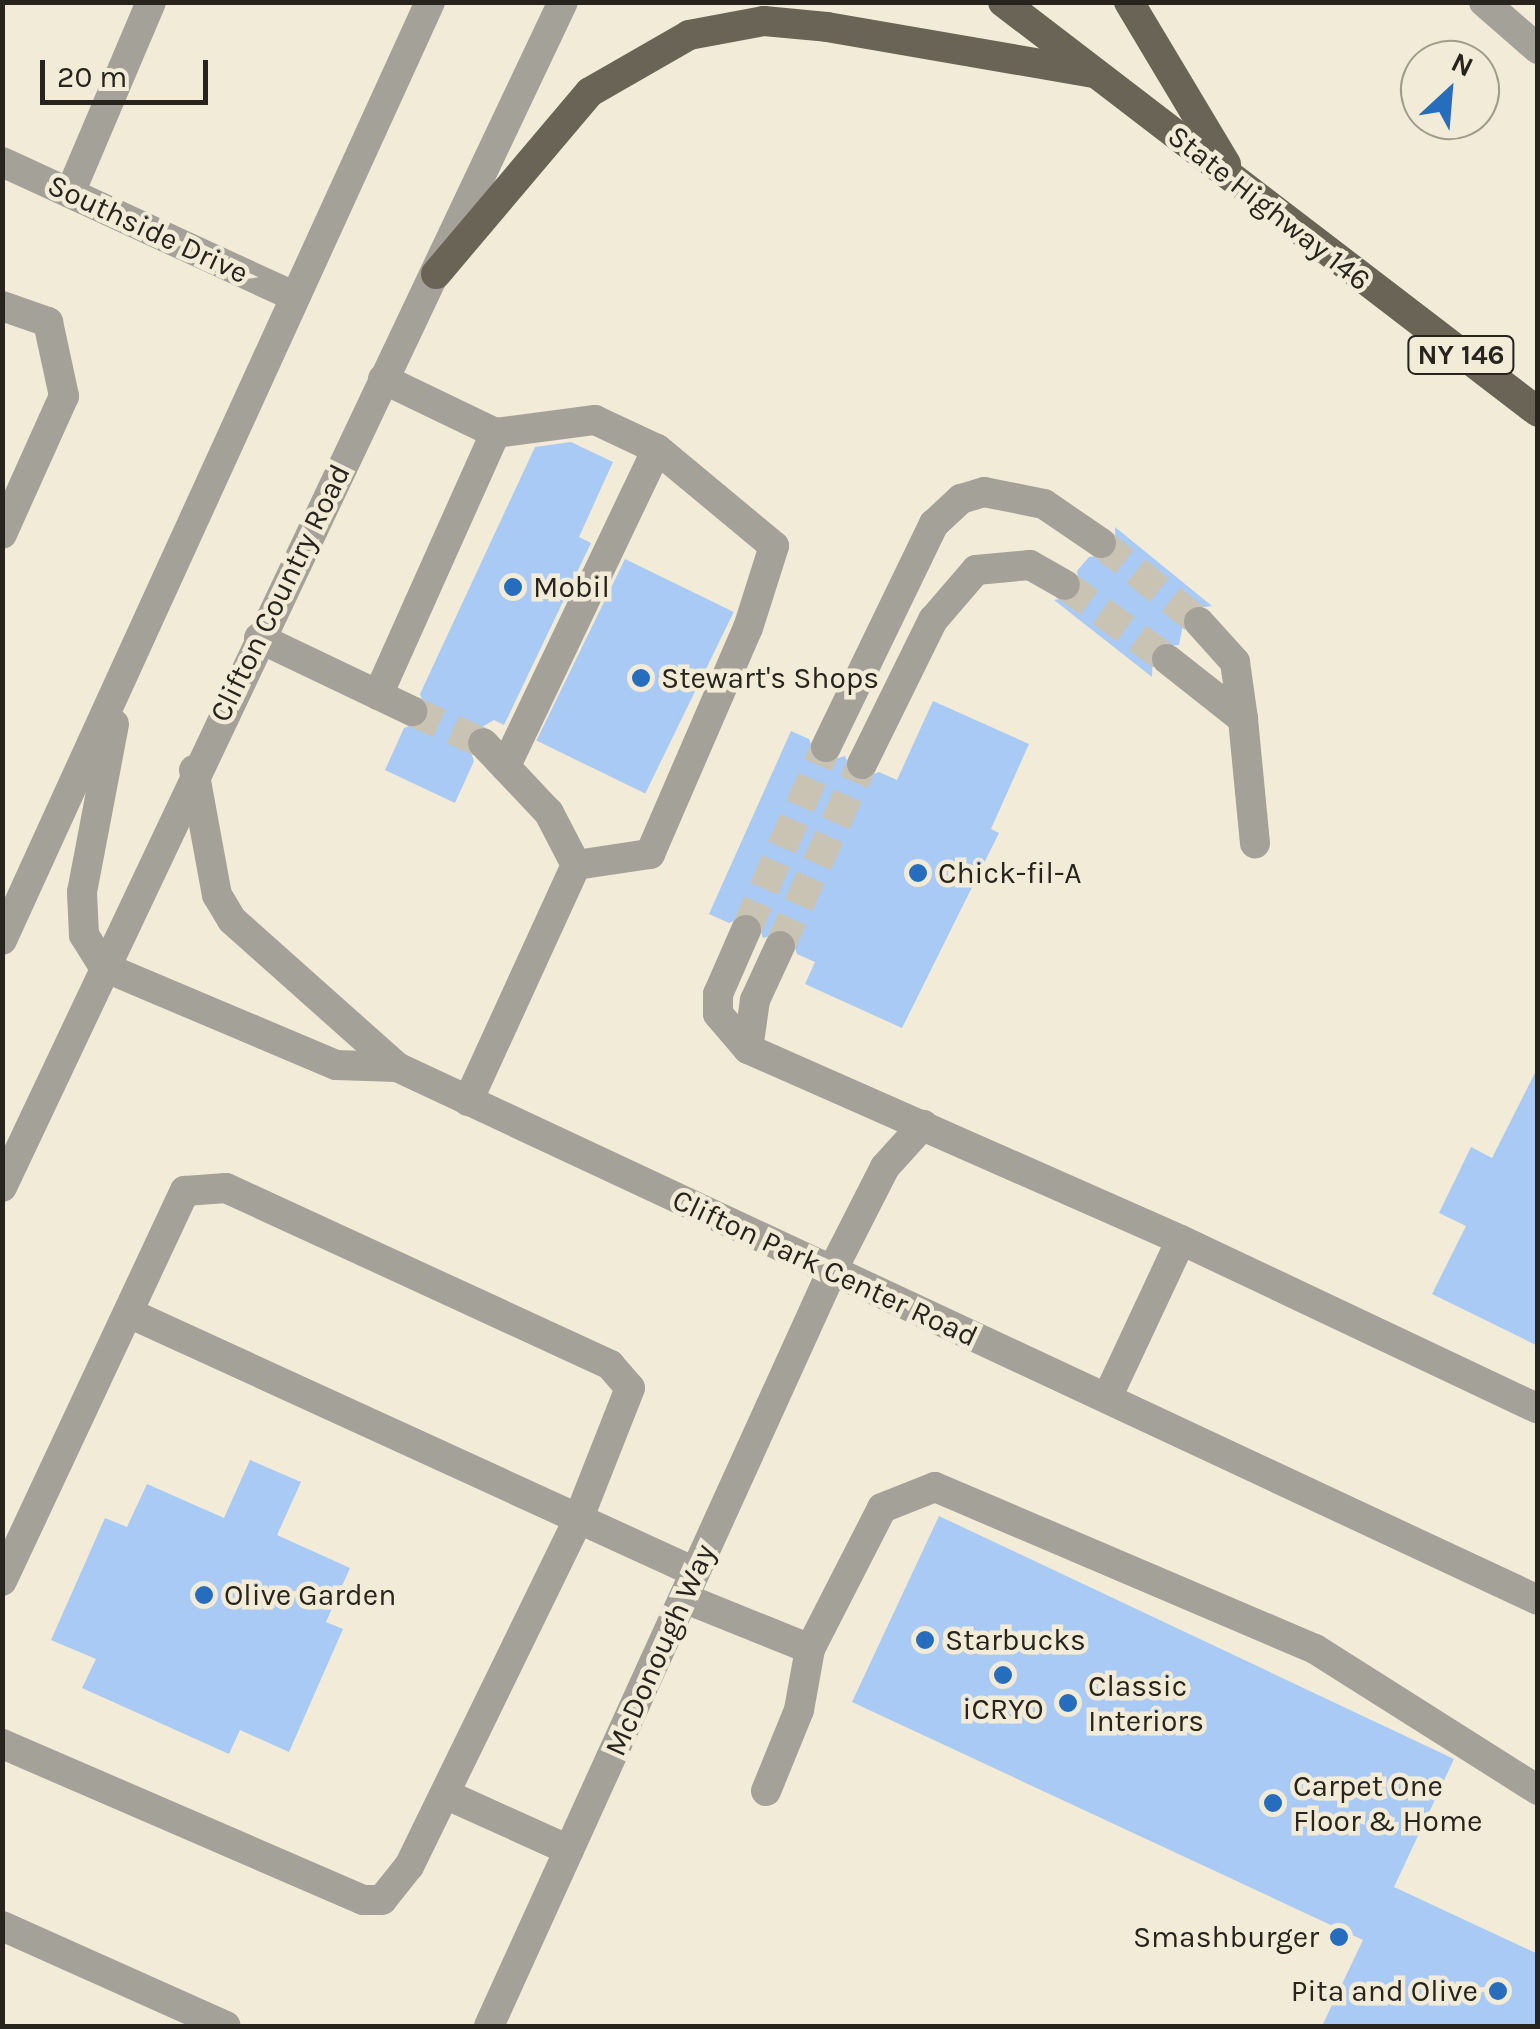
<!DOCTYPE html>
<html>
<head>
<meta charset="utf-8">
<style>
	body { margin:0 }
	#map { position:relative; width:1540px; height:2029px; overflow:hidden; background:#f2ebd8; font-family:Karla,sans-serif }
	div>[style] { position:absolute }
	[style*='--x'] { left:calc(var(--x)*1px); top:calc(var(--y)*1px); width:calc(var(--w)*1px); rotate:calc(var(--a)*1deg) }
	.building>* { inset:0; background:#a9caf4; transform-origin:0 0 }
	.minor-tunnel>* { height:30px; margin-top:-15px; transform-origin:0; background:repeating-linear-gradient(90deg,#c9c3b3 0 30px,transparent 0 45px) }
	.minor>* { height:30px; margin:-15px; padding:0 15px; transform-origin:15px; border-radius:15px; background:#a4a199 }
	.major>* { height:30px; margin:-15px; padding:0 15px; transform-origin:15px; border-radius:15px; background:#696456 }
	.dots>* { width:28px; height:28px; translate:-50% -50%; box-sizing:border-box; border:5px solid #f2ebd8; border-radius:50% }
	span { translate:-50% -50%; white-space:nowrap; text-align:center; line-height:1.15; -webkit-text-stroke:9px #f2ebd8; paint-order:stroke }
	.shield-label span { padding:2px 8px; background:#f2ebd8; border:2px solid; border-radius:8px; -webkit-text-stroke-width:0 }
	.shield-label { font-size:28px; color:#27241d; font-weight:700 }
	.street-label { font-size:30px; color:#27241d }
	.poi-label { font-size:30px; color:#27241d }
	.left { translate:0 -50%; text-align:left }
	.right { translate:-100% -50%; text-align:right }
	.frame { position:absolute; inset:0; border:5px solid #27241d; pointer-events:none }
	.north { position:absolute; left:1400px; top:40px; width:100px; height:100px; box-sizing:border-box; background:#f2ebd8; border:2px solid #a19b8d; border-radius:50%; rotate:26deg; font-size:28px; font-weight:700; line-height:40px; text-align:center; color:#27241d }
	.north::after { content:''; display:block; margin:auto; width:35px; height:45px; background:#266dbd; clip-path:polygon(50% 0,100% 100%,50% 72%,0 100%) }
	.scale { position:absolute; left:40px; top:60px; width:168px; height:45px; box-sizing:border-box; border:5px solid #27241d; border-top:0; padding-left:12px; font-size:30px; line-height:35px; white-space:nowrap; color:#27241d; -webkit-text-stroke:8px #f2ebd8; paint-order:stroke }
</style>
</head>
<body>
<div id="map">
	<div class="building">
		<i style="clip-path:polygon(571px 442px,613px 462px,579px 537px,591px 543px,504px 725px,494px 720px,465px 737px,474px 761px,455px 803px,385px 770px,404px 728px,429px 718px,420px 694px,535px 447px)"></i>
		<i style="clip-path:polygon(1115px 527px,1212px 606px,1186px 609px,1179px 645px,1153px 647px,1152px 677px,1054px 600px,1081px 595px,1077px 571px,1089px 557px,1116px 554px)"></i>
		<i style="left:625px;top:559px;width:121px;height:202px;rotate:26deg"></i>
		<i style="clip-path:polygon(933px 701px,1029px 744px,991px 829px,999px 833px,902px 1028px,805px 984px,815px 962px,797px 954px,789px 930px,763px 938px,754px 913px,729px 923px,709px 914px,791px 731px,809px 739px,819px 764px,845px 756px,855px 781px,879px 772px,897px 780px)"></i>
		<i style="clip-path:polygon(1538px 1067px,1538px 1346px,1432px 1294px,1466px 1226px,1439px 1213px,1471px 1147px,1492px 1158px)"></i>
		<i style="clip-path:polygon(250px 1460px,301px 1482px,277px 1535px,350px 1568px,326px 1622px,343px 1629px,289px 1752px,240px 1730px,229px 1754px,82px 1688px,96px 1659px,51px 1640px,105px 1518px,127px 1527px,147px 1484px,224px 1518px)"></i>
		<i style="clip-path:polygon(939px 1516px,1454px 1759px,1394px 1887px,1538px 1954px,1538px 2026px,1322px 2026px,1363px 1940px,852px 1702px)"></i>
	</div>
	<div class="minor-tunnel">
		<i style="--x:1101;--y:543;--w:126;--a:38.9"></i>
		<i style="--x:1065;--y:585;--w:126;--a:36"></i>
		<i style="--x:412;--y:711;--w:78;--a:24.3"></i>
		<i style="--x:746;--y:930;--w:200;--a:-66.4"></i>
		<i style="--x:780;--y:946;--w:200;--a:-65.7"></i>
	</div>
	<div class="minor">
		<i style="--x:1484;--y:2;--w:72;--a:41"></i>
		<i style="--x:2;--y:162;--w:320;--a:24.7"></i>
		<i style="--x:70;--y:193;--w:207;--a:-67"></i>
		<i style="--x:2;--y:306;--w:49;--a:19.2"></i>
		<i style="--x:48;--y:322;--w:76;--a:77.8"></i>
		<i style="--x:64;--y:396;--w:151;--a:114.2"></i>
		<i style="--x:383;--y:379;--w:124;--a:25.7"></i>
		<i style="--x:495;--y:433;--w:101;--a:-7.4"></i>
		<i style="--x:595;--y:420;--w:68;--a:25.1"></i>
		<i style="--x:657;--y:449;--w:352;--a:115.5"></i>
		<i style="--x:1199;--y:622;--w:54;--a:48"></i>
		<i style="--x:1235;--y:662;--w:58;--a:82"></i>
		<i style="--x:259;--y:638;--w:170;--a:25.5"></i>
		<i style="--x:1167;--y:659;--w:97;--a:38.3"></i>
		<i style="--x:1243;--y:719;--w:125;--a:84.5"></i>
		<i style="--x:378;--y:695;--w:287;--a:-65.9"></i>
		<i style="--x:826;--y:747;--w:248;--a:-64.2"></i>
		<i style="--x:934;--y:524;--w:37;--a:-43"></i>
		<i style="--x:961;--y:499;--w:24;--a:-17"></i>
		<i style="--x:984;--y:492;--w:61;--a:11.3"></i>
		<i style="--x:1044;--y:504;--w:69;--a:34.4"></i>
		<i style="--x:862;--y:764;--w:161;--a:-63.8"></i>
		<i style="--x:933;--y:620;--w:66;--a:-49.3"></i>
		<i style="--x:976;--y:570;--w:54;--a:-5.3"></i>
		<i style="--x:1030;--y:565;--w:40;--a:29.7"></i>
		<i style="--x:194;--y:770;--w:127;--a:79.6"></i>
		<i style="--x:217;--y:895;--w:29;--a:59"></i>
		<i style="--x:232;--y:920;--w:221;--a:41.7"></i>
		<i style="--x:576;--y:865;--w:75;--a:-8.5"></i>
		<i style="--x:650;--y:854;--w:246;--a:-66.6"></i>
		<i style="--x:748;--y:628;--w:86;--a:-72.4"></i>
		<i style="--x:774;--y:546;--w:152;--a:-140.3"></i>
		<i style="--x:746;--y:930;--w:70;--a:113.6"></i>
		<i style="--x:718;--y:994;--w:20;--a:90"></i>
		<i style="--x:718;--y:1014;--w:46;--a:49.4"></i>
		<i style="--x:2;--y:940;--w:1031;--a:-65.47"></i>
		<i style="--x:780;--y:946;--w:60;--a:114.8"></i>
		<i style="--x:755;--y:1000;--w:49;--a:98.1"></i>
		<i style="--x:748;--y:1049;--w:473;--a:23.8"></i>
		<i style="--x:104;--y:967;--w:252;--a:22.9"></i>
		<i style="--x:336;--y:1065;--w:61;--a:1.9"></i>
		<i style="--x:397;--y:1067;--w:1259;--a:25.04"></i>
		<i style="--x:104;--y:967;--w:38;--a:-122"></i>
		<i style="--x:84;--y:935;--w:43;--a:-92.7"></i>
		<i style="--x:82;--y:892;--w:171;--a:-79.2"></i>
		<i style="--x:468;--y:1101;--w:260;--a:-65.4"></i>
		<i style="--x:576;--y:865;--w:59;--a:-117.4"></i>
		<i style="--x:549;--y:813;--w:96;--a:-133.3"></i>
		<i style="--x:2;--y:1187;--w:1311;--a:-64.67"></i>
		<i style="--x:129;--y:1313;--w:622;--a:24.59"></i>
		<i style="--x:1107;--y:1398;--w:174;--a:-64.9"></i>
		<i style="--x:1181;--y:1240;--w:395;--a:25.3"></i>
		<i style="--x:2;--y:1581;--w:431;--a:-64.9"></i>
		<i style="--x:185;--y:1191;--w:41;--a:-4.2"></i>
		<i style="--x:226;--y:1188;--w:423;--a:24.7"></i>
		<i style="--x:610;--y:1365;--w:30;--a:49"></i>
		<i style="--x:630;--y:1388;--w:142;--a:111.5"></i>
		<i style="--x:578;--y:1520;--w:385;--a:116"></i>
		<i style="--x:409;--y:1866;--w:43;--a:128.5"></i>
		<i style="--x:382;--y:1900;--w:19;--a:180"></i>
		<i style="--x:363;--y:1900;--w:393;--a:-156.6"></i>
		<i style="--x:684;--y:1598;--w:136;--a:22"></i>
		<i style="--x:766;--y:1791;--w:87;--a:-67.8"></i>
		<i style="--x:799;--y:1710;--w:62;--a:-79.8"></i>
		<i style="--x:810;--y:1649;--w:158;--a:-62.9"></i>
		<i style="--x:882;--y:1508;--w:57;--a:-21.6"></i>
		<i style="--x:935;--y:1487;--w:413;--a:23.1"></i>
		<i style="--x:1315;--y:1649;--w:264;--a:32.3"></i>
		<i style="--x:445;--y:1794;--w:136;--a:24.3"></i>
		<i style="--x:2;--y:1926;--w:245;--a:24.1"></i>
		<i style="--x:489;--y:2026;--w:827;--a:-65.57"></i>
		<i style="--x:831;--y:1273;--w:119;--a:-63"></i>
		<i style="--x:885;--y:1167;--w:57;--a:-47.9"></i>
	</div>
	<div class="major">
		<i style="--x:1003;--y:2;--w:674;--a:37.46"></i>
		<i style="--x:1129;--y:2;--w:189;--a:59.1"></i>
		<i style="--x:436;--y:274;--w:238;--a:-49.8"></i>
		<i style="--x:590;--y:92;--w:114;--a:-29.9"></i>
		<i style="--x:689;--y:35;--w:76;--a:-10.6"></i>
		<i style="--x:764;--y:21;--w:63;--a:5.4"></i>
		<i style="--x:827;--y:27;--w:269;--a:9.8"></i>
	</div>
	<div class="dots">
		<i style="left:513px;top:587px;background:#266dbd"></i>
		<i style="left:641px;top:678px;background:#266dbd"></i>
		<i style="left:918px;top:873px;background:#266dbd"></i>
		<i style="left:204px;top:1595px;background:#266dbd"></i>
		<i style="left:925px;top:1640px;background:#266dbd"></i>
		<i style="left:1003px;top:1675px;background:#266dbd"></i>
		<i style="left:1068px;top:1703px;background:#266dbd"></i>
		<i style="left:1273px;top:1803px;background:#266dbd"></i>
		<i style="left:1339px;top:1937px;background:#266dbd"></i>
		<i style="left:1498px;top:1991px;background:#266dbd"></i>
	</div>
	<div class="shield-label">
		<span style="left:1461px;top:355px">NY 146</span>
	</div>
	<div class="street-label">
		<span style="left:1269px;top:208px;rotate:38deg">State Highway 146</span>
		<span style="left:148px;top:229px;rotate:25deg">Southside Drive</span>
		<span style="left:280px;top:593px;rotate:-64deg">Clifton Country Road</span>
		<span style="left:825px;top:1268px;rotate:25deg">Clifton Park Center Road</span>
		<span style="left:660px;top:1650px;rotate:-66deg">McDonough Way</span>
	</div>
	<div class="poi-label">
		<span class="left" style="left:533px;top:587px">Mobil</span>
		<span class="left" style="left:661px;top:678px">Stewart's Shops</span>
		<span class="left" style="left:938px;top:873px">Chick-fil-A</span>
		<span class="left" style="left:224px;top:1595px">Olive Garden</span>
		<span class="left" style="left:945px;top:1640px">Starbucks</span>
		<span class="left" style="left:1088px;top:1703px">Classic<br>Interiors</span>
		<span style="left:1003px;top:1709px">iCRYO</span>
		<span class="left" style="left:1293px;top:1803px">Carpet One<br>Floor &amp; Home</span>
		<span class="right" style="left:1319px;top:1937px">Smashburger</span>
		<span class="right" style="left:1478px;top:1991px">Pita and Olive</span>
	</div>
	<div class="frame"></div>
	<div class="north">N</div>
	<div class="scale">20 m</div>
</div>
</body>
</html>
